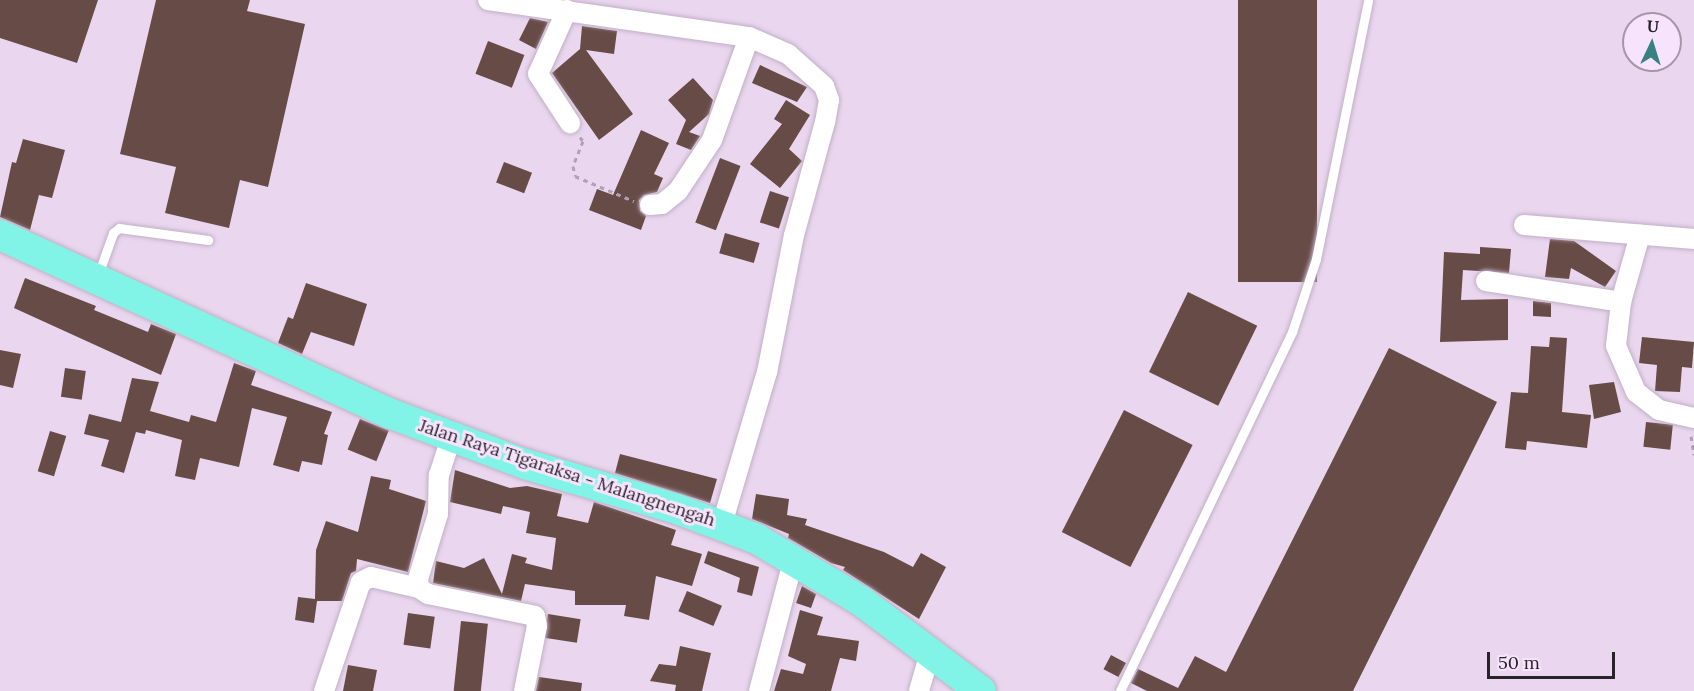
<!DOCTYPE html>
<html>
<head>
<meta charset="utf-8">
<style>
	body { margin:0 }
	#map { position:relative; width:1694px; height:691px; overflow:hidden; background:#ead7ef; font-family:Lora,serif }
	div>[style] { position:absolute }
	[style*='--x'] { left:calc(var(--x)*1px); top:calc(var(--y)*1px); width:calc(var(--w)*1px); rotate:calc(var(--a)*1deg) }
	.building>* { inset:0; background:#674b46; transform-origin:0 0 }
	.path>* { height:3px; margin-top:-1.5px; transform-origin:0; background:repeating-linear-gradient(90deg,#b0a1b4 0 4.5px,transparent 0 9px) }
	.roads { filter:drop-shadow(0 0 2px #c1afc6) drop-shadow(0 0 2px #c1afc6) }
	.lane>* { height:9px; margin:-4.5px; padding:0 4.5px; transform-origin:4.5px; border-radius:4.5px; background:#fff }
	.street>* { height:20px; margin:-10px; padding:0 10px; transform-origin:10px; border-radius:10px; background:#fff }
	.primary>* { height:30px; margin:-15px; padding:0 15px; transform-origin:15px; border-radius:15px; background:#82f4e7 }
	span { translate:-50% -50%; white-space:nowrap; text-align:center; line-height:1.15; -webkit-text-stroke:6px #f7e4fc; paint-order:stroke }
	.street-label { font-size:18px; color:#29222b }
	.north { position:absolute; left:1622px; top:12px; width:60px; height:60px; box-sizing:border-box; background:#f7e4fc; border:2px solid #a596a8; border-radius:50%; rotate:4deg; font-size:16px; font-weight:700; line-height:24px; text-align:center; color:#29222b }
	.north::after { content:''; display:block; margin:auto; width:21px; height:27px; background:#388081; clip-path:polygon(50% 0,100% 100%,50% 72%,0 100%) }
	.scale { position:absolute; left:1487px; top:652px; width:128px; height:27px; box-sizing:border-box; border:3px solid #29222b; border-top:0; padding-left:8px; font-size:18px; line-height:21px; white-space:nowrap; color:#29222b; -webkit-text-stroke:4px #f7e4fc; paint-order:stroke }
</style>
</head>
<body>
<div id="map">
	<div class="building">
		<i style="clip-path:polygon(0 0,98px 0,77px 63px,0 38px)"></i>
		<i style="clip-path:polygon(156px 0,250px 0,247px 11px,305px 24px,268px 187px,240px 180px,229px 228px,165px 213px,176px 167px,120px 154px)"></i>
		<i style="left:1238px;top:0;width:79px;height:282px"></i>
		<i style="clip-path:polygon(530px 18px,548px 22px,536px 49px,519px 40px)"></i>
		<i style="clip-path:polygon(582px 26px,617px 31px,614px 54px,586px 50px,633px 114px,599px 140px,552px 73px,580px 49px)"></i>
		<i style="left:488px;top:41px;width:39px;height:35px;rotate:21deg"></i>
		<i style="clip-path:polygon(760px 65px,807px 87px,797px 102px,752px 83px)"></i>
		<i style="clip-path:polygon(693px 78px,713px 100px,709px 114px,689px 132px,700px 136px,691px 150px,676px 144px,686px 120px,668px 100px)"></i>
		<i style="clip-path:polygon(786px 100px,810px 115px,789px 149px,802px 161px,780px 188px,750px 164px,782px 124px,774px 119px)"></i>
		<i style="clip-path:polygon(641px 130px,669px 143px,654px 174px,663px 178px,657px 192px,644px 195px,639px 200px,640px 211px,646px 216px,641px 230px,589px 210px,597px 189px,613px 195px)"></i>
		<i style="clip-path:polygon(23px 139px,65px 150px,52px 198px,39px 195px,30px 230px,0 217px,12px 162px,16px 163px)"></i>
		<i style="left:720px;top:158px;width:22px;height:69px;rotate:21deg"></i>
		<i style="left:504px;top:162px;width:30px;height:22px;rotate:21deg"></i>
		<i style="left:770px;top:191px;width:20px;height:33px;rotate:18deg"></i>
		<i style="left:725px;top:233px;width:36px;height:21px;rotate:16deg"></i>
		<i style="clip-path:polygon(1550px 239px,1574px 241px,1616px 271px,1605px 287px,1571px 268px,1569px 279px,1545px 277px)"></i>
		<i style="clip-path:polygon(1480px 247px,1511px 249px,1509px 273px,1463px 270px,1461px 300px,1508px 299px,1508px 340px,1440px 342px,1444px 252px,1480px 254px)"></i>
		<i style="clip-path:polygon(25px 278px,96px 306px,94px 310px,148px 332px,151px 324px,176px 334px,161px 375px,14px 308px)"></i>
		<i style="clip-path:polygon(306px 283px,367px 304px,354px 346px,311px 332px,302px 354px,278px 343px,288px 317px,293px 319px)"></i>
		<i style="left:1188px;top:292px;width:77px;height:89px;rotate:26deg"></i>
		<i style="clip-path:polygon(1533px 301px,1551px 303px,1551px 317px,1533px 316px)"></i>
		<i style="clip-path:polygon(1550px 337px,1567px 338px,1562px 412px,1591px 415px,1587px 448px,1527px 441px,1526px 450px,1505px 448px,1511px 392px,1528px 393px,1531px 346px,1549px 347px)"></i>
		<i style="clip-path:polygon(1642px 337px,1694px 342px,1692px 368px,1682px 367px,1680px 392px,1655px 391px,1657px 365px,1639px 363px)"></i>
		<i style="clip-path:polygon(1389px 348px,1497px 402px,1353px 691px,1147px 691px,1131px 683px,1138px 669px,1178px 688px,1195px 656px,1226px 672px)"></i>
		<i style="clip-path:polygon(0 350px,21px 354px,13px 388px,0 385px)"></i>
		<i style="clip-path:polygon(234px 363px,256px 371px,251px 385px,332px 412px,324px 434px,328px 435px,322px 465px,302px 461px,299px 472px,273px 465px,287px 417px,252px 408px,239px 467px,200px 458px,195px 480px,175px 476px,182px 440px,146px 430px,145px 434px,136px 432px,124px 473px,101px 466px,109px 440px,84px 434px,89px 414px,121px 422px,132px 378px,159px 382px,150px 411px,189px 422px,191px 415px,216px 422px)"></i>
		<i style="left:65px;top:368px;width:21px;height:29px;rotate:8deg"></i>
		<i style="clip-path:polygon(1614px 382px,1621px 412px,1594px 419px,1589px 385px)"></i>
		<i style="left:1124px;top:410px;width:77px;height:137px;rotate:27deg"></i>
		<i style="left:360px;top:419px;width:31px;height:33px;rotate:22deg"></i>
		<i style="left:1646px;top:422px;width:27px;height:25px;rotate:6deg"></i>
		<i style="left:50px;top:431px;width:17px;height:42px;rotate:17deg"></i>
		<i style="clip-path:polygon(620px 454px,717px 479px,710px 503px,615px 473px)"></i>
		<i style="clip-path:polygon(455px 470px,510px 488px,527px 486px,562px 494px,557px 516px,588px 523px,594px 502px,676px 530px,671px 545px,702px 554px,692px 586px,656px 576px,649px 620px,624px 616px,626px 605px,575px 605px,575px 591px,525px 584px,521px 601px,433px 583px,436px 561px,464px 568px,484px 558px,502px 594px,512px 554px,527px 558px,525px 563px,552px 570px,556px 538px,526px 533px,530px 512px,503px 506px,501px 514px,450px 502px)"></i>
		<i style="clip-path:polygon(371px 476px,391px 480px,389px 489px,426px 501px,408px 572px,357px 559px,356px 571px,351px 573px,342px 601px,317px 601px,314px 623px,295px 620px,298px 597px,315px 599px,316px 550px,326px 521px,358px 532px)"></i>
		<i style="clip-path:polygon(756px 494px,789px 499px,787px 515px,807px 519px,805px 525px,884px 552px,913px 567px,921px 553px,946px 567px,919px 619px,843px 570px,845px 567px,831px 563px,788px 538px,789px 534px,752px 519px)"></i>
		<i style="clip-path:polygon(708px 551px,759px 567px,752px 596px,737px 592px,740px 578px,704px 563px)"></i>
		<i style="clip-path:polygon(802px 586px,816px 594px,811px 608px,796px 603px)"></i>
		<i style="left:687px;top:591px;width:38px;height:22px;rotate:23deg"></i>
		<i style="clip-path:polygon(800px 610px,823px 617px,817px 635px,859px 641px,856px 661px,840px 658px,831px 691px,774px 691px,781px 669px,803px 674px,806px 664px,788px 656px)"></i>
		<i style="left:408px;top:613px;width:27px;height:32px;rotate:8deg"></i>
		<i style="left:548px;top:614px;width:33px;height:24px;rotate:9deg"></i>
		<i style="left:461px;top:621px;width:27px;height:71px;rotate:6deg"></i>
		<i style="clip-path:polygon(680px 646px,711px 653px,702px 691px,675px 691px,676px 685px,650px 681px,659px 664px,676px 666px)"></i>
		<i style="left:1111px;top:655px;width:17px;height:16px;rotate:28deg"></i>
		<i style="clip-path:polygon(348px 665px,377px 670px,373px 691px,343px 691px)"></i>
		<i style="clip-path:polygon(539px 677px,582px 683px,581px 691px,536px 691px)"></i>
	</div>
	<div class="path">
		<i style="--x:580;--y:137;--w:5;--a:53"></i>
		<i style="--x:583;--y:141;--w:27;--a:112"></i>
		<i style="--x:573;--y:166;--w:10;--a:79"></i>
		<i style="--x:575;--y:176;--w:64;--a:23"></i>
		<i style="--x:1691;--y:436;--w:19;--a:81"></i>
	</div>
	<div class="roads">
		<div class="lane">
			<i style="--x:98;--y:275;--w:45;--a:-70.3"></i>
			<i style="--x:113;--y:233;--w:8;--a:-40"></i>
			<i style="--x:119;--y:228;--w:90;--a:7.7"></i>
			<i style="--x:1120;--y:691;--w:398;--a:-64.4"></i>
			<i style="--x:1292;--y:332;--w:77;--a:-71.8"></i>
			<i style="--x:1316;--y:259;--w:264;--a:-78.6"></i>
		</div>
		<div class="street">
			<i style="--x:488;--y:0;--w:264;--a:8.1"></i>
			<i style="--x:749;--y:37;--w:43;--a:23.6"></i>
			<i style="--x:788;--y:54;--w:48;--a:41.6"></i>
			<i style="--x:824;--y:86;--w:15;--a:70"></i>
			<i style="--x:829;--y:100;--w:22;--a:100"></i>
			<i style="--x:825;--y:122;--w:117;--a:105.3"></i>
			<i style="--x:794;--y:235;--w:140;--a:101.1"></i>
			<i style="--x:767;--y:372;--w:159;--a:106.5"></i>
			<i style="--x:567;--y:10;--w:70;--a:114.4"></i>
			<i style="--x:538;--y:74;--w:59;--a:56.9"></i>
			<i style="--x:650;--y:205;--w:12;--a:-5"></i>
			<i style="--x:662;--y:204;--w:21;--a:-39"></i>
			<i style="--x:678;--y:191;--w:61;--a:-56.3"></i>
			<i style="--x:712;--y:140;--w:109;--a:-70.2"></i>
			<i style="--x:1524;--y:225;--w:171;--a:4.7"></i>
			<i style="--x:1486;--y:281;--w:137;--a:8.8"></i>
			<i style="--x:1621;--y:302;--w:44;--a:96.5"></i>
			<i style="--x:1616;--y:346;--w:50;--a:66.5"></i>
			<i style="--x:1636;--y:392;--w:29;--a:38"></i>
			<i style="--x:1659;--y:410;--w:36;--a:13"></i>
			<i style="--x:1621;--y:302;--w:70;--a:-74.2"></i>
			<i style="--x:419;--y:588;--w:9;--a:-96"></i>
			<i style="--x:418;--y:579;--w:68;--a:-72.9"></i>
			<i style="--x:438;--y:514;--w:39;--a:-89"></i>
			<i style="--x:439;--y:475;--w:39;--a:-72"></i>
			<i style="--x:324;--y:691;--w:115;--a:-71.3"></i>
			<i style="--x:361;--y:582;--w:11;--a:-27"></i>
			<i style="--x:371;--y:577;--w:49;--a:12.9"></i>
			<i style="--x:419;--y:588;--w:11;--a:34"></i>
			<i style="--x:428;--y:594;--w:109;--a:11.6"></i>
			<i style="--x:535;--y:616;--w:10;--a:79"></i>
			<i style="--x:537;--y:626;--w:66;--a:101.3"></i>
			<i style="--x:759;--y:691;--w:134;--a:-75.3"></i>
			<i style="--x:919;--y:691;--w:40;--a:-74"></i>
		</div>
		<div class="primary">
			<i style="--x:0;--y:235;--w:428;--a:24.6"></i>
			<i style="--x:389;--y:413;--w:145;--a:20.6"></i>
			<i style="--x:525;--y:464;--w:159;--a:16.5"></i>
			<i style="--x:677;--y:509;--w:85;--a:20.6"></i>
			<i style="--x:757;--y:539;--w:121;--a:30.8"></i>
			<i style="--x:861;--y:601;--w:150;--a:36.9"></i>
		</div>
	</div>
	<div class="street-label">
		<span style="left:567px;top:473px;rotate:18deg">Jalan Raya Tigaraksa - Malangnengah</span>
	</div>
	<div class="north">U</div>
	<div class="scale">50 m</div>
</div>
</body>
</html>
